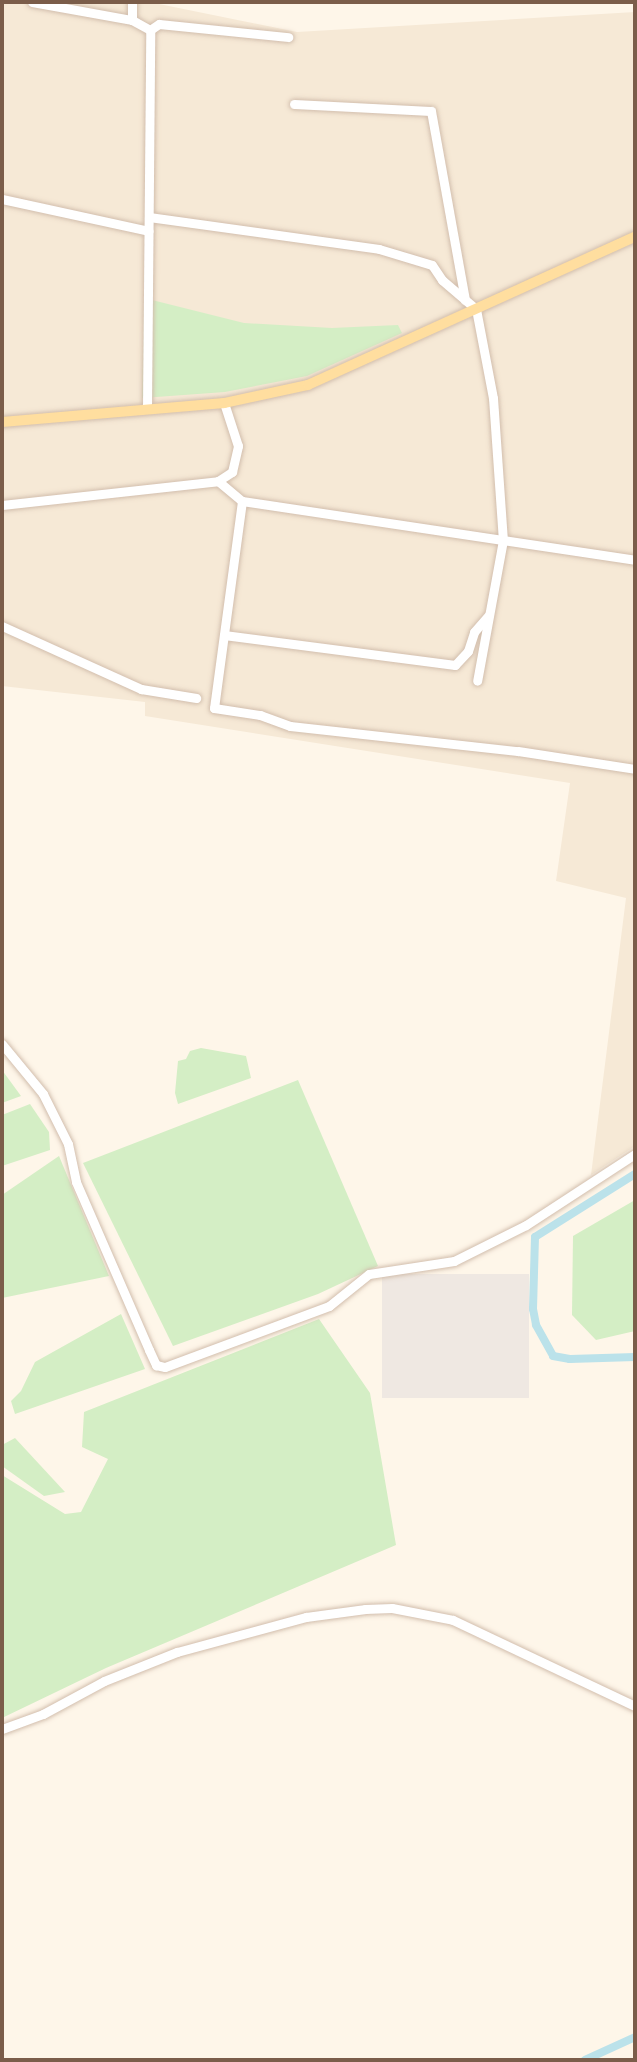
<!DOCTYPE html>
<html>
<head>
<meta charset="utf-8">
<style>
	body { margin:0 }
	#map { position:relative; width:637px; height:2062px; overflow:hidden; background:#fef6e9; font-family:Inter,sans-serif }
	div>[style] { position:absolute }
	[style*='--x'] { left:calc(var(--x)*1px); top:calc(var(--y)*1px); width:calc(var(--w)*1px); rotate:calc(var(--a)*1deg) }
	.residential>* { inset:0; background:#f6e9d6 }
	.industrial>* { inset:0; background:#efe8e2; transform-origin:0 0 }
	.green>* { inset:0; background:#d4eec5 }
	.canal>* { height:8px; margin:-4px; padding:0 4px; transform-origin:4px; border-radius:4px; background:#bbe2ea }
	.roads { filter:drop-shadow(0 0 2px #d2bead) drop-shadow(0 0 2px #d2bead) }
	.minor>* { height:9px; margin:-4.5px; padding:0 4.5px; transform-origin:4.5px; border-radius:4.5px; background:#fff }
	.major>* { height:10px; margin:-5px; padding:0 5px; transform-origin:5px; border-radius:5px; background:#ffde9f }
	span { translate:-50% -50%; white-space:nowrap; text-align:center; line-height:1.15; -webkit-text-stroke:5px #fffaf1; paint-order:stroke }
	.frame { position:absolute; inset:0; border:4px solid #7b5d4a; pointer-events:none }
</style>
</head>
<body>
<div id="map">
	<div class="residential">
		<i style="clip-path:polygon(2px 2px,158px 2px,159px 4px,297px 32px,635px 12px,635px 1146px,591px 1175px,626px 898px,556px 881px,570px 783px,145px 716px,145px 702px,2px 686px)"></i>
	</div>
	<div class="industrial">
		<i style="left:529px;top:1274px;width:124px;height:147px;rotate:90deg"></i>
	</div>
	<div class="green">
		<i style="clip-path:polygon(144px 298px,244px 323px,332px 328px,398px 325px,402px 333px,307px 376px,225px 392px,142px 398px)"></i>
		<i style="clip-path:polygon(201px 1048px,246px 1056px,251px 1078px,178px 1104px,175px 1093px,178px 1061px,186px 1059px,190px 1051px)"></i>
		<i style="clip-path:polygon(2px 1070px,21px 1096px,2px 1103px)"></i>
		<i style="clip-path:polygon(298px 1080px,378px 1266px,318px 1294px,173px 1346px,83px 1163px)"></i>
		<i style="clip-path:polygon(30px 1104px,49px 1132px,50px 1150px,2px 1166px,2px 1115px)"></i>
		<i style="clip-path:polygon(59px 1156px,109px 1276px,2px 1298px,2px 1195px)"></i>
		<i style="clip-path:polygon(635px 1200px,635px 1331px,596px 1340px,572px 1315px,573px 1236px)"></i>
		<i style="clip-path:polygon(121px 1314px,145px 1369px,15px 1414px,11px 1401px,21px 1391px,35px 1362px)"></i>
		<i style="clip-path:polygon(319px 1319px,370px 1393px,396px 1545px,106px 1668px,2px 1718px,2px 1475px,65px 1514px,81px 1512px,108px 1459px,82px 1447px,84px 1412px)"></i>
		<i style="clip-path:polygon(15px 1438px,65px 1492px,44px 1496px,2px 1466px,2px 1445px)"></i>
	</div>
	<div class="canal">
		<i style="--x:635;--y:1174;--w:118;--a:147.8"></i>
		<i style="--x:535;--y:1237;--w:72;--a:91.6"></i>
		<i style="--x:533;--y:1309;--w:16;--a:79"></i>
		<i style="--x:536;--y:1325;--w:35;--a:61"></i>
		<i style="--x:553;--y:1356;--w:17;--a:10"></i>
		<i style="--x:570;--y:1359;--w:65;--a:-1.8"></i>
		<i style="--x:585;--y:2060;--w:55;--a:-24.7"></i>
	</div>
	<div class="roads">
		<div class="minor">
			<i style="--x:32;--y:2;--w:102;--a:10.2"></i>
			<i style="--x:132;--y:20;--w:21;--a:29"></i>
			<i style="--x:132;--y:20;--w:18;--a:-90"></i>
			<i style="--x:150;--y:30;--w:11;--a:-34"></i>
			<i style="--x:159;--y:24;--w:130;--a:5.8"></i>
			<i style="--x:294;--y:104;--w:137;--a:2.9"></i>
			<i style="--x:431;--y:111;--w:192;--a:79.8"></i>
			<i style="--x:2;--y:199;--w:150;--a:12.3"></i>
			<i style="--x:149;--y:217;--w:232;--a:7.9"></i>
			<i style="--x:379;--y:249;--w:55;--a:16.8"></i>
			<i style="--x:432;--y:265;--w:18;--a:56"></i>
			<i style="--x:442;--y:280;--w:45;--a:40.5"></i>
			<i style="--x:476;--y:309;--w:91;--a:79.2"></i>
			<i style="--x:493;--y:398;--w:142;--a:86"></i>
			<i style="--x:503;--y:540;--w:143;--a:100.4"></i>
			<i style="--x:147;--y:408;--w:378;--a:-89.5"></i>
			<i style="--x:218;--y:481;--w:31;--a:40"></i>
			<i style="--x:242;--y:501;--w:397;--a:8.5"></i>
			<i style="--x:242;--y:501;--w:209;--a:97.7"></i>
			<i style="--x:214;--y:708;--w:47;--a:8.7"></i>
			<i style="--x:260;--y:715;--w:32;--a:20"></i>
			<i style="--x:290;--y:726;--w:229;--a:6.3"></i>
			<i style="--x:518;--y:751;--w:118;--a:8.7"></i>
			<i style="--x:2;--y:505;--w:217;--a:-6.3"></i>
			<i style="--x:218;--y:481;--w:17;--a:-33"></i>
			<i style="--x:232;--y:472;--w:27;--a:-77"></i>
			<i style="--x:238;--y:446;--w:45;--a:-108"></i>
			<i style="--x:2;--y:626;--w:153;--a:24.4"></i>
			<i style="--x:141;--y:689;--w:56;--a:9.3"></i>
			<i style="--x:224;--y:635;--w:233;--a:7.4"></i>
			<i style="--x:455;--y:665;--w:19;--a:-47"></i>
			<i style="--x:468;--y:651;--w:20;--a:-72"></i>
			<i style="--x:474;--y:632;--w:23;--a:-49"></i>
			<i style="--x:2;--y:1044;--w:65;--a:50.6"></i>
			<i style="--x:43;--y:1094;--w:56;--a:63.4"></i>
			<i style="--x:68;--y:1144;--w:39;--a:78"></i>
			<i style="--x:76;--y:1182;--w:183;--a:66.5"></i>
			<i style="--x:149;--y:1350;--w:17;--a:65"></i>
			<i style="--x:156;--y:1365;--w:9;--a:13"></i>
			<i style="--x:165;--y:1367;--w:175;--a:-20.4"></i>
			<i style="--x:329;--y:1306;--w:51;--a:-38.7"></i>
			<i style="--x:369;--y:1274;--w:86;--a:-8.7"></i>
			<i style="--x:454;--y:1261;--w:80;--a:-26.6"></i>
			<i style="--x:526;--y:1225;--w:130;--a:-33.1"></i>
			<i style="--x:2;--y:1729;--w:44;--a:-20.1"></i>
			<i style="--x:43;--y:1714;--w:69;--a:-28.4"></i>
			<i style="--x:104;--y:1681;--w:79;--a:-21.7"></i>
			<i style="--x:177;--y:1652;--w:134;--a:-15.2"></i>
			<i style="--x:306;--y:1617;--w:60;--a:-7.7"></i>
			<i style="--x:365;--y:1609;--w:27;--a:-2"></i>
			<i style="--x:392;--y:1608;--w:62;--a:11.1"></i>
			<i style="--x:453;--y:1620;--w:201;--a:25.3"></i>
		</div>
		<div class="major">
			<i style="--x:2;--y:422;--w:223;--a:-4.9"></i>
			<i style="--x:224;--y:403;--w:86;--a:-12.1"></i>
			<i style="--x:308;--y:385;--w:359;--a:-24.4"></i>
		</div>
	</div>
	<div class="frame"></div>
</div>
</body>
</html>
